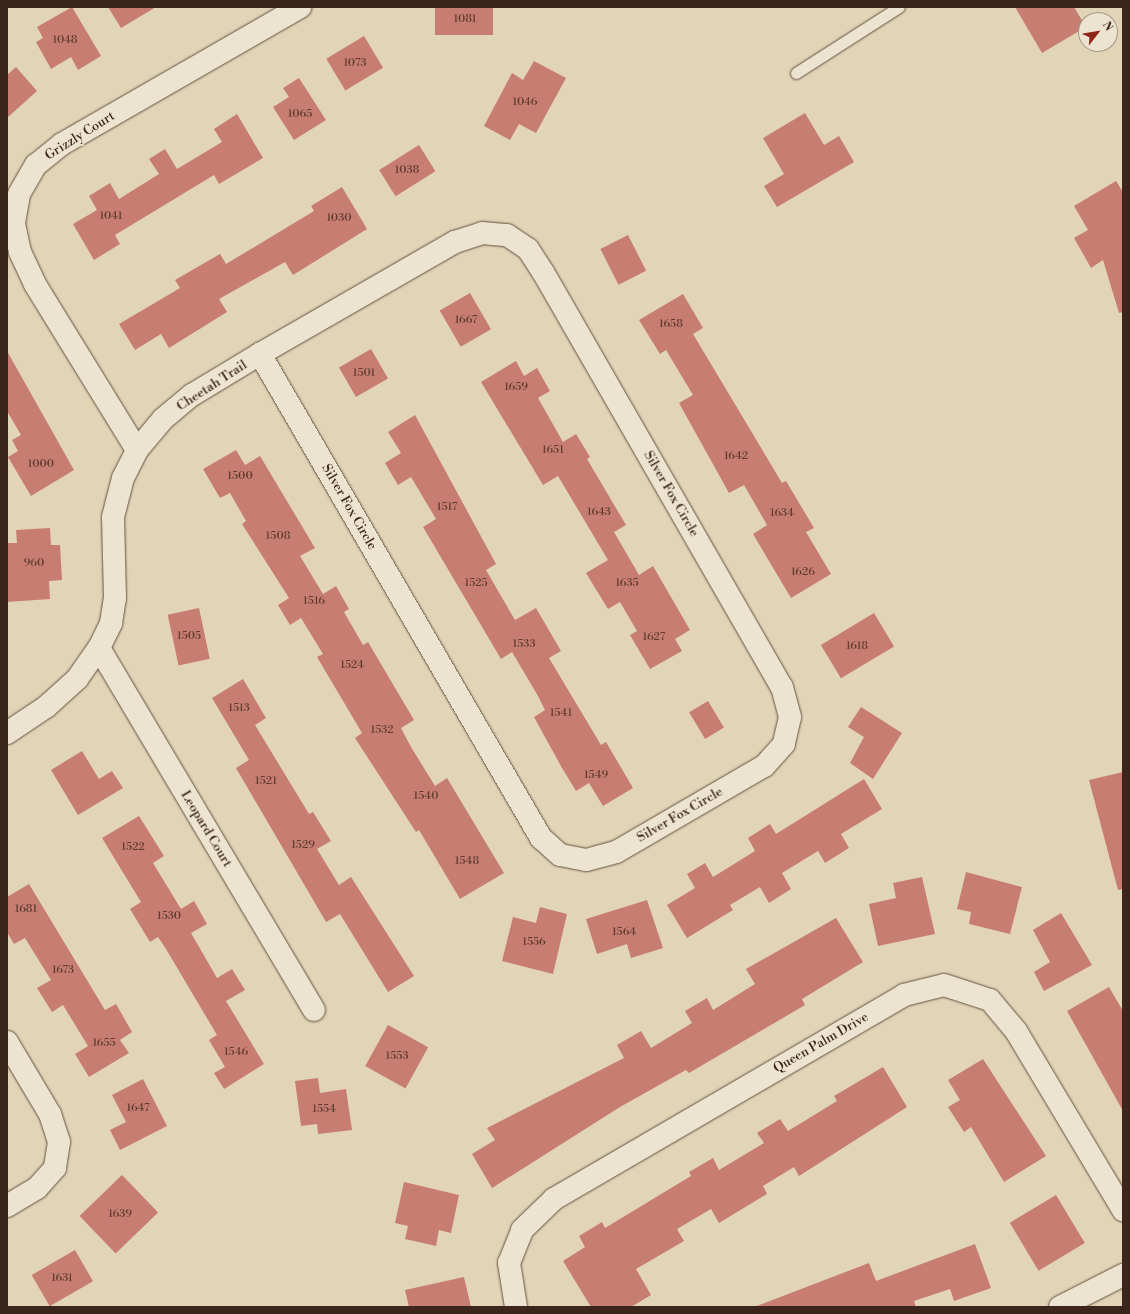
<!DOCTYPE html>
<html>
<head>
<meta charset="utf-8">
<style>
	body { margin:0 }
	#map { position:relative; width:1130px; height:1314px; overflow:hidden; background:#e2d5b7; font-family:"Libre Bodoni",serif }
	div>[style] { position:absolute }
	[style*='--x'] { left:calc(var(--x)*1px); top:calc(var(--y)*1px); width:calc(var(--w)*1px); rotate:calc(var(--a)*1deg) }
	.building>* { inset:0; background:#c77d72; transform-origin:0 0 }
	.roads { filter:drop-shadow(0 0 1px #665141) drop-shadow(0 0 1px #665141) }
	.service>* { height:11px; margin:-5.5px; padding:0 5.5px; transform-origin:5.5px; border-radius:5.5px; background:#ece4d0 }
	.minor>* { height:22px; margin:-11px; padding:0 11px; transform-origin:11px; border-radius:11px; background:#ece4d0 }
	span { translate:-50% -50%; white-space:nowrap; text-align:center; line-height:1.15; -webkit-text-stroke:4px #ece4d0; paint-order:stroke }
	.number-label { font-size:11px; color:#5f3b30 }
	.number-label span { -webkit-text-stroke-width:0 }
	.street-label { font-size:13px; color:#3c251a }
	.frame { position:absolute; inset:0; border:8px solid #3c251a; pointer-events:none }
	.north { position:absolute; left:1078px; top:12px; width:40px; height:40px; box-sizing:border-box; background:#ece4d0; border:1px solid #a69887; border-radius:50%; rotate:59deg; font-size:11px; font-weight:700; line-height:16px; text-align:center; color:#3c251a }
	.north::after { content:''; display:block; margin:auto; width:14px; height:18px; background:#8f2418; clip-path:polygon(50% 0,100% 100%,50% 72%,0 100%) }
</style>
</head>
<body>
<div id="map">
	<div class="building">
		<i style="clip-path:polygon(72px 7px,101px 56px,78px 70px,71px 57px,51px 69px,36px 42px,43px 38px,37px 27px)"></i>
		<i style="clip-path:polygon(108px 7px,156px 7px,121px 28px)"></i>
		<i style="left:435px;top:7px;width:58px;height:28px"></i>
		<i style="clip-path:polygon(1015px 7px,1074px 7px,1086px 27px,1042px 53px)"></i>
		<i style="left:364px;top:36px;width:37px;height:44px;rotate:59deg"></i>
		<i style="clip-path:polygon(534px 61px,566px 78px,536px 133px,519px 124px,510px 140px,484px 126px,512px 73px,523px 80px)"></i>
		<i style="clip-path:polygon(16px 67px,37px 91px,7px 118px,7px 75px)"></i>
		<i style="clip-path:polygon(299px 78px,326px 120px,294px 140px,273px 107px,289px 97px,283px 88px)"></i>
		<i style="clip-path:polygon(805px 113px,824px 145px,839px 136px,854px 162px,777px 207px,764px 186px,784px 174px,763px 138px)"></i>
		<i style="clip-path:polygon(237px 114px,263px 158px,219px 184px,214px 175px,115px 235px,120px 244px,94px 260px,73px 224px,97px 210px,89px 196px,110px 183px,119px 199px,159px 174px,149px 159px,165px 149px,177px 169px,222px 142px,214px 129px)"></i>
		<i style="left:419px;top:145px;width:31px;height:47px;rotate:58deg"></i>
		<i style="clip-path:polygon(1116px 181px,1123px 192px,1123px 312px,1119px 313px,1103px 260px,1091px 268px,1074px 238px,1088px 230px,1074px 206px)"></i>
		<i style="clip-path:polygon(342px 187px,367px 229px,293px 275px,285px 262px,219px 299px,227px 312px,169px 348px,161px 334px,135px 350px,119px 324px,180px 288px,175px 280px,220px 254px,226px 264px,314px 211px,311px 206px)"></i>
		<i style="left:628px;top:235px;width:40px;height:31px;rotate:63deg"></i>
		<i style="left:470px;top:293px;width:42px;height:35px;rotate:60deg"></i>
		<i style="clip-path:polygon(683px 294px,703px 328px,693px 334px,782px 483px,786px 481px,814px 528px,806px 532px,831px 574px,791px 598px,753px 534px,767px 525px,744px 485px,729px 493px,679px 403px,693px 395px,666px 350px,660px 354px,639px 320px)"></i>
		<i style="left:371px;top:349px;width:34px;height:37px;rotate:60deg"></i>
		<i style="clip-path:polygon(7px 351px,74px 470px,31px 496px,8px 457px,18px 451px,12px 440px,21px 435px,7px 411px)"></i>
		<i style="clip-path:polygon(516px 361px,524px 376px,537px 368px,550px 391px,538px 398px,563px 442px,576px 434px,590px 457px,587px 459px,626px 525px,614px 532px,639px 575px,653px 566px,690px 630px,675px 639px,682px 651px,650px 669px,630px 635px,637px 631px,620px 602px,608px 609px,586px 573px,608px 560px,558px 476px,543px 485px,481px 382px)"></i>
		<i style="clip-path:polygon(415px 415px,496px 564px,486px 570px,515px 620px,536px 608px,561px 651px,549px 658px,601px 745px,606px 742px,633px 788px,603px 806px,589px 783px,576px 791px,562px 768px,534px 717px,545px 710px,538px 696px,512px 652px,501px 659px,423px 527px,436px 519px,411px 477px,398px 485px,385px 463px,401px 453px,388px 432px)"></i>
		<i style="clip-path:polygon(236px 450px,245px 465px,260px 456px,315px 548px,300px 556px,323px 594px,336px 586px,349px 609px,344px 612px,363px 645px,368px 642px,414px 720px,401px 728px,411px 747px,435px 786px,447px 778px,504px 873px,460px 899px,419px 830px,416px 832px,355px 738px,362px 733px,317px 657px,323px 654px,301px 618px,290px 625px,278px 605px,289px 598px,242px 524px,246px 521px,230px 493px,220px 498px,203px 469px)"></i>
		<i style="clip-path:polygon(50px 528px,51px 545px,60px 545px,62px 580px,49px 581px,50px 599px,7px 602px,7px 543px,17px 543px,16px 530px)"></i>
		<i style="left:199px;top:608px;width:52px;height:32px;rotate:78deg"></i>
		<i style="left:874px;top:613px;width:39px;height:62px;rotate:59deg"></i>
		<i style="clip-path:polygon(243px 679px,266px 718px,255px 725px,309px 814px,313px 812px,331px 841px,317px 849px,339px 885px,351px 877px,414px 976px,388px 992px,340px 914px,326px 922px,236px 768px,249px 760px,212px 698px)"></i>
		<i style="left:708px;top:701px;width:31px;height:22px;rotate:59deg"></i>
		<i style="clip-path:polygon(861px 707px,902px 733px,873px 779px,850px 763px,864px 737px,848px 727px)"></i>
		<i style="clip-path:polygon(82px 751px,99px 779px,112px 771px,123px 788px,78px 815px,51px 770px)"></i>
		<i style="clip-path:polygon(1123px 772px,1123px 889px,1118px 890px,1089px 780px)"></i>
		<i style="clip-path:polygon(864px 779px,882px 809px,841px 834px,849px 848px,825px 863px,818px 851px,782px 873px,791px 889px,769px 903px,760px 887px,730px 905px,733px 910px,687px 938px,667px 905px,695px 888px,687px 874px,705px 863px,713px 877px,755px 851px,748px 838px,770px 824px,776px 834px)"></i>
		<i style="clip-path:polygon(139px 816px,164px 856px,153px 863px,181px 909px,194px 901px,207px 924px,191px 933px,217px 978px,232px 969px,245px 990px,226px 1001px,264px 1064px,224px 1089px,214px 1073px,225px 1067px,209px 1040px,217px 1035px,166px 949px,158px 937px,150px 942px,130px 909px,141px 902px,102px 838px)"></i>
		<i style="clip-path:polygon(966px 872px,1022px 887px,1010px 934px,969px 924px,971px 912px,957px 909px)"></i>
		<i style="clip-path:polygon(922px 877px,935px 934px,878px 946px,869px 904px,896px 898px,893px 883px)"></i>
		<i style="clip-path:polygon(29px 884px,105px 1010px,116px 1004px,132px 1032px,120px 1040px,129px 1053px,89px 1077px,75px 1054px,88px 1046px,63px 1005px,52px 1012px,37px 988px,51px 980px,25px 938px,14px 944px,7px 932px,7px 897px)"></i>
		<i style="clip-path:polygon(647px 900px,663px 948px,631px 958px,627px 944px,597px 954px,586px 919px)"></i>
		<i style="clip-path:polygon(540px 907px,567px 914px,553px 974px,502px 961px,513px 917px,536px 923px)"></i>
		<i style="clip-path:polygon(1061px 913px,1092px 965px,1044px 991px,1034px 972px,1050px 962px,1033px 930px)"></i>
		<i style="clip-path:polygon(836px 918px,863px 962px,802px 999px,805px 1005px,689px 1073px,686px 1070px,620px 1107px,492px 1188px,472px 1154px,495px 1140px,487px 1128px,624px 1058px,617px 1045px,641px 1031px,651px 1048px,692px 1023px,685px 1011px,707px 998px,713px 1010px,755px 984px,746px 969px)"></i>
		<i style="clip-path:polygon(1109px 987px,1123px 1011px,1123px 1111px,1067px 1011px)"></i>
		<i style="left:388px;top:1025px;width:46px;height:47px;rotate:29deg"></i>
		<i style="clip-path:polygon(983px 1059px,1046px 1156px,1004px 1182px,971px 1127px,964px 1132px,948px 1107px,960px 1100px,948px 1080px)"></i>
		<i style="clip-path:polygon(883px 1067px,907px 1107px,799px 1176px,794px 1167px,763px 1186px,767px 1194px,719px 1223px,711px 1209px,677px 1229px,684px 1241px,636px 1269px,651px 1295px,631px 1307px,591px 1307px,563px 1261px,585px 1247px,579px 1236px,602px 1222px,605px 1228px,691px 1176px,689px 1172px,713px 1158px,719px 1170px,764px 1143px,757px 1133px,780px 1119px,788px 1131px,837px 1101px,834px 1096px)"></i>
		<i style="clip-path:polygon(318px 1078px,320px 1093px,346px 1089px,352px 1130px,318px 1134px,317px 1124px,301px 1126px,295px 1081px)"></i>
		<i style="clip-path:polygon(143px 1079px,167px 1126px,120px 1150px,110px 1130px,126px 1122px,112px 1095px)"></i>
		<i style="left:122px;top:1175px;width:52px;height:59px;rotate:46deg"></i>
		<i style="clip-path:polygon(404px 1182px,459px 1195px,451px 1233px,439px 1230px,436px 1246px,405px 1239px,408px 1226px,395px 1223px)"></i>
		<i style="left:1056px;top:1195px;width:56px;height:54px;rotate:59deg"></i>
		<i style="clip-path:polygon(975px 1244px,991px 1288px,954px 1301px,950px 1289px,914px 1301px,916px 1307px,754px 1307px,869px 1263px,876px 1281px)"></i>
		<i style="left:75px;top:1250px;width:36px;height:50px;rotate:60deg"></i>
		<i style="clip-path:polygon(464px 1277px,471px 1307px,409px 1307px,405px 1290px)"></i>
	</div>
	<div class="roads">
		<div class="service">
			<i style="--x:796;--y:73;--w:122;--a:-32.7"></i>
		</div>
		<div class="minor">
			<i style="--x:137;--y:450;--w:195;--a:-121.6"></i>
			<i style="--x:35;--y:284;--w:35;--a:-115"></i>
			<i style="--x:20;--y:252;--w:30;--a:-102"></i>
			<i style="--x:14;--y:223;--w:29;--a:-80"></i>
			<i style="--x:19;--y:194;--w:34;--a:-60"></i>
			<i style="--x:36;--y:165;--w:33;--a:-39"></i>
			<i style="--x:62;--y:144;--w:275;--a:-29.9"></i>
			<i style="--x:99;--y:648;--w:421;--a:59.3"></i>
			<i style="--x:7;--y:733;--w:47;--a:-33.7"></i>
			<i style="--x:46;--y:707;--w:42;--a:-42.1"></i>
			<i style="--x:77;--y:679;--w:38;--a:-55"></i>
			<i style="--x:99;--y:648;--w:28;--a:-64"></i>
			<i style="--x:111;--y:623;--w:25;--a:-81"></i>
			<i style="--x:115;--y:598;--w:81;--a:-91.4"></i>
			<i style="--x:113;--y:517;--w:40;--a:-75.6"></i>
			<i style="--x:123;--y:478;--w:31;--a:-63"></i>
			<i style="--x:137;--y:450;--w:40;--a:-50"></i>
			<i style="--x:163;--y:419;--w:38;--a:-40"></i>
			<i style="--x:192;--y:395;--w:79;--a:-31.1"></i>
			<i style="--x:260;--y:354;--w:225;--a:-29.9"></i>
			<i style="--x:455;--y:242;--w:28;--a:-18"></i>
			<i style="--x:482;--y:233;--w:25;--a:5"></i>
			<i style="--x:507;--y:235;--w:25;--a:34"></i>
			<i style="--x:528;--y:249;--w:27;--a:57"></i>
			<i style="--x:543;--y:272;--w:479;--a:60.1"></i>
			<i style="--x:782;--y:687;--w:31;--a:75"></i>
			<i style="--x:790;--y:717;--w:28;--a:103"></i>
			<i style="--x:784;--y:744;--w:30;--a:132"></i>
			<i style="--x:764;--y:766;--w:171;--a:149.8"></i>
			<i style="--x:616;--y:852;--w:31;--a:165"></i>
			<i style="--x:586;--y:860;--w:26;--a:-169"></i>
			<i style="--x:560;--y:855;--w:25;--a:-138"></i>
			<i style="--x:541;--y:838;--w:560;--a:-120.14"></i>
			<i style="--x:7;--y:1042;--w:84;--a:59.2"></i>
			<i style="--x:50;--y:1114;--w:29;--a:72"></i>
			<i style="--x:59;--y:1142;--w:26;--a:99"></i>
			<i style="--x:55;--y:1168;--w:27;--a:132"></i>
			<i style="--x:37;--y:1188;--w:35;--a:149"></i>
			<i style="--x:516;--y:1307;--w:45;--a:-99"></i>
			<i style="--x:509;--y:1263;--w:35;--a:-68"></i>
			<i style="--x:522;--y:1230;--w:45;--a:-44.1"></i>
			<i style="--x:554;--y:1199;--w:405;--a:-30.2"></i>
			<i style="--x:904;--y:995;--w:41;--a:-14"></i>
			<i style="--x:944;--y:985;--w:48;--a:18.1"></i>
			<i style="--x:990;--y:1000;--w:40;--a:50"></i>
			<i style="--x:1016;--y:1031;--w:209;--a:59.1"></i>
			<i style="--x:1060;--y:1307;--w:71;--a:-26.9"></i>
		</div>
	</div>
	<div class="number-label">
		<span style="left:465px;top:19px">1081</span>
		<span style="left:65px;top:40px">1048</span>
		<span style="left:355px;top:63px">1073</span>
		<span style="left:525px;top:102px">1046</span>
		<span style="left:300px;top:114px">1065</span>
		<span style="left:407px;top:170px">1038</span>
		<span style="left:111px;top:216px">1041</span>
		<span style="left:339px;top:218px">1030</span>
		<span style="left:466px;top:320px">1667</span>
		<span style="left:671px;top:324px">1658</span>
		<span style="left:364px;top:373px">1501</span>
		<span style="left:516px;top:387px">1659</span>
		<span style="left:553px;top:450px">1651</span>
		<span style="left:736px;top:456px">1642</span>
		<span style="left:41px;top:464px">1000</span>
		<span style="left:240px;top:476px">1500</span>
		<span style="left:447px;top:507px">1517</span>
		<span style="left:599px;top:512px">1643</span>
		<span style="left:782px;top:513px">1634</span>
		<span style="left:278px;top:536px">1508</span>
		<span style="left:34px;top:563px">960</span>
		<span style="left:803px;top:572px">1626</span>
		<span style="left:476px;top:583px">1525</span>
		<span style="left:627px;top:583px">1635</span>
		<span style="left:314px;top:601px">1516</span>
		<span style="left:189px;top:636px">1505</span>
		<span style="left:654px;top:637px">1627</span>
		<span style="left:524px;top:644px">1533</span>
		<span style="left:857px;top:646px">1618</span>
		<span style="left:352px;top:665px">1524</span>
		<span style="left:239px;top:708px">1513</span>
		<span style="left:561px;top:713px">1541</span>
		<span style="left:382px;top:730px">1532</span>
		<span style="left:596px;top:775px">1549</span>
		<span style="left:266px;top:781px">1521</span>
		<span style="left:426px;top:796px">1540</span>
		<span style="left:303px;top:845px">1529</span>
		<span style="left:133px;top:847px">1522</span>
		<span style="left:467px;top:861px">1548</span>
		<span style="left:26px;top:909px">1681</span>
		<span style="left:169px;top:916px">1530</span>
		<span style="left:624px;top:932px">1564</span>
		<span style="left:534px;top:942px">1556</span>
		<span style="left:63px;top:970px">1673</span>
		<span style="left:104px;top:1043px">1655</span>
		<span style="left:236px;top:1052px">1546</span>
		<span style="left:397px;top:1056px">1553</span>
		<span style="left:138px;top:1108px">1647</span>
		<span style="left:324px;top:1109px">1554</span>
		<span style="left:120px;top:1214px">1639</span>
		<span style="left:62px;top:1278px">1631</span>
	</div>
	<div class="street-label">
		<span style="left:80px;top:136px;rotate:-32deg">Grizzly Court</span>
		<span style="left:212px;top:386px;rotate:-33deg">Cheetah Trail</span>
		<span style="left:671px;top:494px;rotate:60deg">Silver Fox Circle</span>
		<span style="left:349px;top:507px;rotate:60deg">Silver Fox Circle</span>
		<span style="left:680px;top:815px;rotate:-30deg">Silver Fox Circle</span>
		<span style="left:206px;top:829px;rotate:59deg">Leopard Court</span>
		<span style="left:821px;top:1043px;rotate:-30deg">Queen Palm Drive</span>
	</div>
	<div class="frame"></div>
	<div class="north">N</div>
</div>
</body>
</html>
